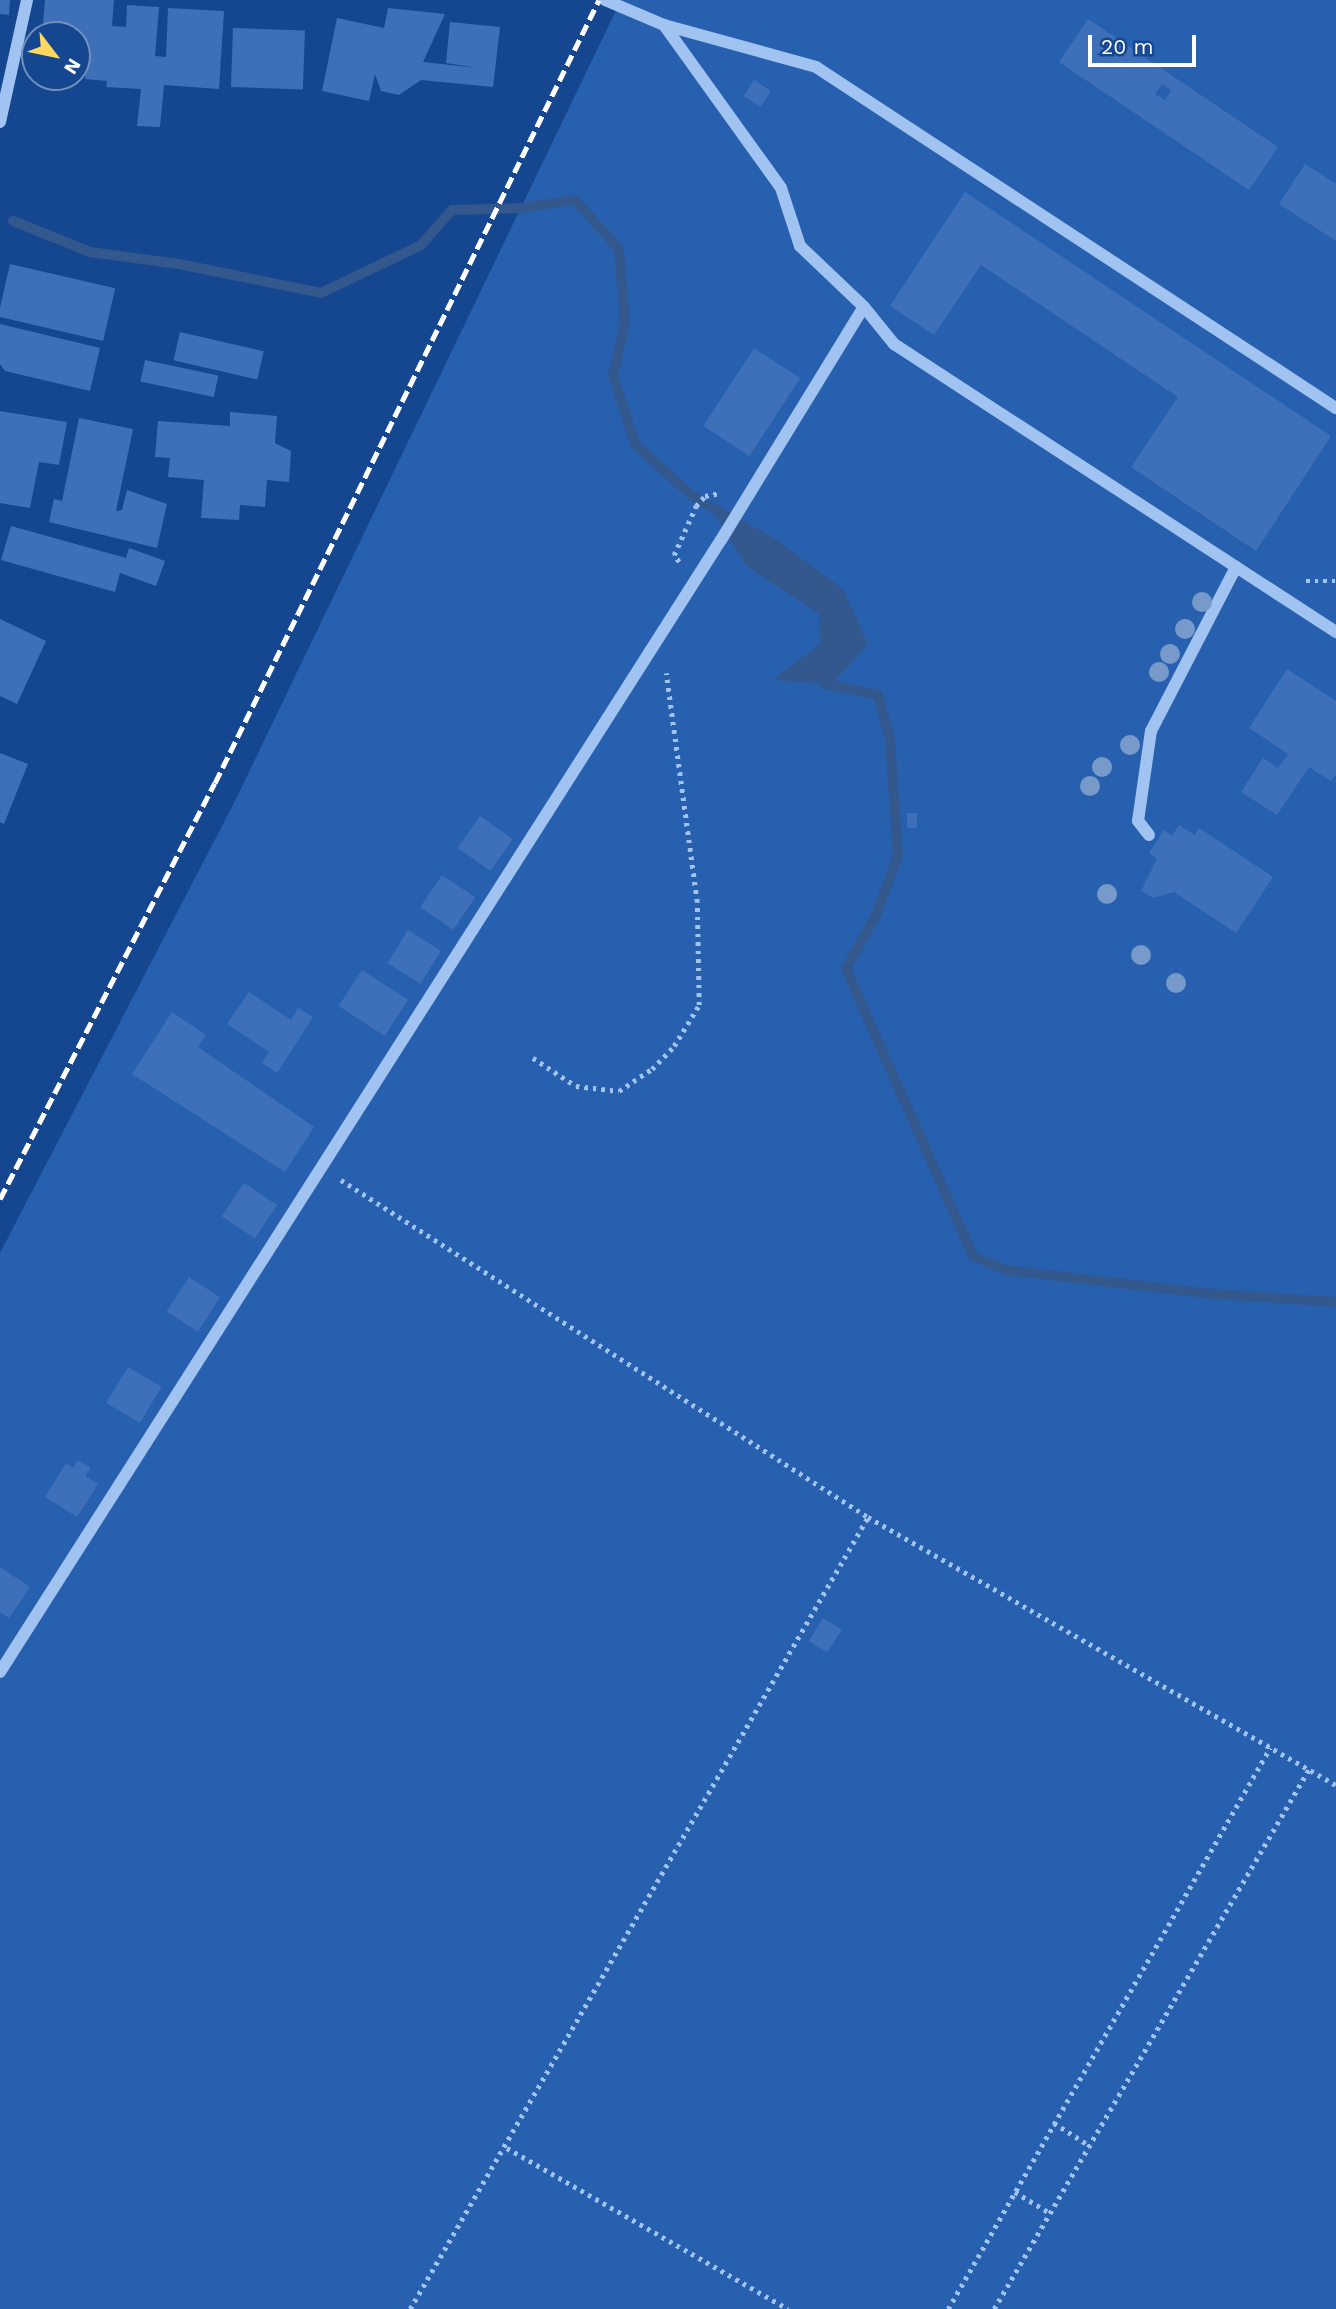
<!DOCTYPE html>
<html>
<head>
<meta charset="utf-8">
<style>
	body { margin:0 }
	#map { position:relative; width:1336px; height:2309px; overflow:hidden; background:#154790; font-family:"Work Sans",sans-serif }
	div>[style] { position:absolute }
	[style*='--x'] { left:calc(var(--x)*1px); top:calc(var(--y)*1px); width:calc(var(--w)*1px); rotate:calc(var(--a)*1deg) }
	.green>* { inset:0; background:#2760af }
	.water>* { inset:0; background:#33588e }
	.stream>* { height:10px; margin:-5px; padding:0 5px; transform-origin:5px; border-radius:5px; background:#33588e }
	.building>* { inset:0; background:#3d70b9; transform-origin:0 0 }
	.path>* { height:4.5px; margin-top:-2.25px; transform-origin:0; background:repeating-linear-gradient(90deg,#a1c3f1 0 3.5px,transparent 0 8.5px) }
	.minor>* { height:12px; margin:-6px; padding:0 6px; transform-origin:6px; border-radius:6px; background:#a1c3f1 }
	.rail>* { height:5px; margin-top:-2.5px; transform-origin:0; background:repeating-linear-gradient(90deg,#fff 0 12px,transparent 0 17px) }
	.trees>* { width:20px; height:20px; margin:-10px; border-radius:50%; background:#779acb }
	span { translate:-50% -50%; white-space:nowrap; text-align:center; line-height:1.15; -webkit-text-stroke:7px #154790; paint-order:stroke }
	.north { position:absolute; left:21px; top:21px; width:70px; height:70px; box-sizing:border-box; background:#154790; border:2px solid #7391bc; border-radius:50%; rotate:122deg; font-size:19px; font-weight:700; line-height:28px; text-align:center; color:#fff }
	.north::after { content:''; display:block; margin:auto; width:24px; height:32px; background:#ffd761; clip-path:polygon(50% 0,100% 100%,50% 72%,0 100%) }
	.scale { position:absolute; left:1088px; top:35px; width:108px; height:32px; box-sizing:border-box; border:4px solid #fff; border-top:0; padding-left:9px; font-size:21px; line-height:24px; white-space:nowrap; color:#fff; -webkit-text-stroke:5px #154790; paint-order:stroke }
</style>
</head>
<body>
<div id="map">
	<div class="green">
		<i style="clip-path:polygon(621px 0,1336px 0,1336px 2309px,0 2309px,0 1253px,235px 801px)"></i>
	</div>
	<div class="water">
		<i style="clip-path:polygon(709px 505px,775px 545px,839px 592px,862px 643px,825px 684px,772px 680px,820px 644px,819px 614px,746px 566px)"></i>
	</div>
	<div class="stream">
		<i style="--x:13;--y:221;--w:83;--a:21.9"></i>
		<i style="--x:90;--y:252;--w:90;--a:7.7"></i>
		<i style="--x:179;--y:264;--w:145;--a:11.5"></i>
		<i style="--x:321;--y:293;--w:111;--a:-25.6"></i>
		<i style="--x:421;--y:245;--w:47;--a:-48.5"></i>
		<i style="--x:452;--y:210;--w:70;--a:-1.6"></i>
		<i style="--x:522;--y:208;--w:54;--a:-8.6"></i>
		<i style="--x:575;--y:200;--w:66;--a:48.1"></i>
		<i style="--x:619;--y:249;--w:75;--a:85.4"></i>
		<i style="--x:625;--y:324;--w:52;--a:103.2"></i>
		<i style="--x:613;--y:375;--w:72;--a:72.3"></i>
		<i style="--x:635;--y:444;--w:76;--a:42.3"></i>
		<i style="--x:691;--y:495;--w:98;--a:30.8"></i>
		<i style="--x:775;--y:545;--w:79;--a:36.3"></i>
		<i style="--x:839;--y:592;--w:56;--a:65.7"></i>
		<i style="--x:862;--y:643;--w:55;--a:132.1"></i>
		<i style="--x:825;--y:684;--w:54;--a:11.7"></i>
		<i style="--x:878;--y:695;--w:46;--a:74.7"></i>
		<i style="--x:890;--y:739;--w:116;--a:86.1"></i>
		<i style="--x:898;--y:855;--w:62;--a:109.9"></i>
		<i style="--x:877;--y:913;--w:64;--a:119"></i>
		<i style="--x:846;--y:969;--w:314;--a:66.1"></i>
		<i style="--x:973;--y:1256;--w:36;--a:23"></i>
		<i style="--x:1006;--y:1270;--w:209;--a:6.6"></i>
		<i style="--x:1214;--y:1294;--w:122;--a:3.8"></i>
	</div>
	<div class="building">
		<i style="clip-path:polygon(0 0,10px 0,9px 15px,0 14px)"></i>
		<i style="clip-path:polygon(45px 0,114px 0,112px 26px,126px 27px,127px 5px,159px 7px,155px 56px,166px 57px,168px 8px,224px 11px,219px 89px,164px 85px,160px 127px,137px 126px,141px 89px,106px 87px,107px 81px,85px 79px,88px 60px,77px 59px,77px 35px,42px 35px)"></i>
		<i style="clip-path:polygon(388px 8px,445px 14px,423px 62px,478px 68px,446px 63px,450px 22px,500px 27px,493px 87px,421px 80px,399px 95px,381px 91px,375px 74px,369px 101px,322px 91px,337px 18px,384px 28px)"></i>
		<i style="clip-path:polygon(evenodd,1088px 19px,1278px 147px,1249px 190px,1059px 62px,1088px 19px,1162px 84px,1171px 90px,1165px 100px,1155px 94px,1162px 84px)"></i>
		<i style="left:233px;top:28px;width:72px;height:59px;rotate:2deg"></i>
		<i style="left:754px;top:80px;width:20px;height:19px;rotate:33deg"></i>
		<i style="clip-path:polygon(1305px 164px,1336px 184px,1336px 241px,1279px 204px)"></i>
		<i style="clip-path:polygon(965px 192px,1331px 436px,1256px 551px,1131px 467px,1178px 397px,981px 265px,934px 335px,890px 306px)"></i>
		<i style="left:10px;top:264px;width:108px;height:54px;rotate:13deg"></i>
		<i style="clip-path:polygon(0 324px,100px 348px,90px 391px,5px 371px,0 364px)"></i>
		<i style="left:180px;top:332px;width:86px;height:29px;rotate:13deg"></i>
		<i style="left:754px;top:348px;width:55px;height:93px;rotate:33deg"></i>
		<i style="left:145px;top:360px;width:75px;height:22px;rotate:12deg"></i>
		<i style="clip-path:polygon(0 411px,67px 422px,59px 465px,39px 462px,30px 508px,0 503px)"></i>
		<i style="clip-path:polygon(230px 412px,277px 416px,275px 443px,291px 451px,289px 482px,267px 480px,265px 507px,240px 505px,239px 520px,201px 518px,204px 480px,168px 477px,170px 458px,155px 457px,158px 421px,230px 426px)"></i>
		<i style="clip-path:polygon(79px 418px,133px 429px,116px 511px,122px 510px,127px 490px,167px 504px,157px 548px,49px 522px,54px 499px,62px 501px)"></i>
		<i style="clip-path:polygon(11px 526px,126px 558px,129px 548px,165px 561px,156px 586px,120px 573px,115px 592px,1px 560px)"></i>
		<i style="clip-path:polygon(0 619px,46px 641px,17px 704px,0 696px)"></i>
		<i style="clip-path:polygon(1287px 669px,1336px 701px,1336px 774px,1331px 781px,1309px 767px,1277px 815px,1241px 792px,1263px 758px,1278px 768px,1288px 754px,1249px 728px)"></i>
		<i style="clip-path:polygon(0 753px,28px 764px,4px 824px,0 822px)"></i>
		<i style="left:917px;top:813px;width:15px;height:10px;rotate:90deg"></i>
		<i style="left:480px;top:816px;width:40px;height:39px;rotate:35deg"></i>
		<i style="clip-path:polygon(1179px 825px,1195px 835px,1199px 828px,1273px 877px,1236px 933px,1174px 892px,1154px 898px,1141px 891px,1157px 859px,1149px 853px,1164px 830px,1172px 836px)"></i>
		<i style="left:442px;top:875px;width:40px;height:39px;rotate:34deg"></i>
		<i style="left:408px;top:930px;width:39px;height:39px;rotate:32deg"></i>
		<i style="left:362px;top:970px;width:55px;height:43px;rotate:33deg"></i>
		<i style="clip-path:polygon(249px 992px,291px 1020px,298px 1008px,313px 1017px,277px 1073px,262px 1063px,269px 1052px,227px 1024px)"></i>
		<i style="clip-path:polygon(172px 1012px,206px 1035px,198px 1047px,314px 1127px,285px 1172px,132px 1074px)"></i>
		<i style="left:244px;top:1183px;width:40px;height:40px;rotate:34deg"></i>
		<i style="left:189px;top:1277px;width:37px;height:41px;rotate:33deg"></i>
		<i style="left:128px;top:1367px;width:39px;height:42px;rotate:31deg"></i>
		<i style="clip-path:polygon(78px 1460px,91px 1468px,85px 1476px,98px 1484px,77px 1517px,45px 1497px,66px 1463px,73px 1468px)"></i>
		<i style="clip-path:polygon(0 1567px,30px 1587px,9px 1618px,0 1612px)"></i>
		<i style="left:823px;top:1618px;width:22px;height:27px;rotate:32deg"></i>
	</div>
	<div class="path">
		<i style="--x:679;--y:562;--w:9;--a:-126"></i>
		<i style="--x:674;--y:555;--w:54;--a:-65.8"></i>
		<i style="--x:696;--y:506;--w:13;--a:-48"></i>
		<i style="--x:705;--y:496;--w:16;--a:-11"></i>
		<i style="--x:1306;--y:581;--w:30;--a:0"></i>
		<i style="--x:533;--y:1058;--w:51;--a:33.1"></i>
		<i style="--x:576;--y:1086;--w:43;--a:6.6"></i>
		<i style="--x:619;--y:1091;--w:40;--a:-34"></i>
		<i style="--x:652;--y:1069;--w:32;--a:-46"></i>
		<i style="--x:674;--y:1046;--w:48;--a:-58.6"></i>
		<i style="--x:699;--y:1005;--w:103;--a:-91.1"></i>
		<i style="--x:697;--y:902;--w:231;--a:-97.7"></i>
		<i style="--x:341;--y:1180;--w:626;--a:32.6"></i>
		<i style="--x:1054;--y:2123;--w:43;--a:32.6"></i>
		<i style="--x:507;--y:2148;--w:324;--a:29.8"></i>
		<i style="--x:1015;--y:2192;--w:41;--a:31"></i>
		<i style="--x:410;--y:2309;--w:915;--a:-59.96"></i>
		<i style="--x:868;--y:1517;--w:539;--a:29.8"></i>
		<i style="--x:948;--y:2309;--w:647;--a:-60.15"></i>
		<i style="--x:994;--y:2309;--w:625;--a:-59.74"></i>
	</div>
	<div class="minor">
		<i style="--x:605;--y:0;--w:64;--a:23"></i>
		<i style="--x:664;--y:25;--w:158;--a:15.4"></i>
		<i style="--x:816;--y:67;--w:622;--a:33.26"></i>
		<i style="--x:664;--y:25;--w:201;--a:54.3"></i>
		<i style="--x:781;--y:188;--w:61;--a:71.9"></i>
		<i style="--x:800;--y:246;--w:88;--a:43.6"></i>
		<i style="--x:864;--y:307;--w:48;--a:51"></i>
		<i style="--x:894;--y:344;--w:528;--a:33.09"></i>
		<i style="--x:0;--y:122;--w:125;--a:-77.5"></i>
		<i style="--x:1149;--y:835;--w:18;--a:-128"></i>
		<i style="--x:1138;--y:821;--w:91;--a:-81.8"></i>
		<i style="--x:1151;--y:731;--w:185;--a:-62.6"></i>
		<i style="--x:0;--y:1672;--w:1342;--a:-57.51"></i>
		<i style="--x:721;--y:540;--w:273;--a:-58.5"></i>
	</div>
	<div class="rail">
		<i style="--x:0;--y:1199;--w:468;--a:-62.7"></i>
		<i style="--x:215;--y:783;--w:872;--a:-63.88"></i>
	</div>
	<div class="trees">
		<i style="left:1202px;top:602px"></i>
		<i style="left:1185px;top:629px"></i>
		<i style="left:1170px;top:654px"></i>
		<i style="left:1159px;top:672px"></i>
		<i style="left:1130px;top:745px"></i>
		<i style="left:1102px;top:767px"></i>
		<i style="left:1090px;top:786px"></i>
		<i style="left:1107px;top:894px"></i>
		<i style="left:1141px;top:955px"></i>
		<i style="left:1176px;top:983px"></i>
	</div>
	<div class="north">N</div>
	<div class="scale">20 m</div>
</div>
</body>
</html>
